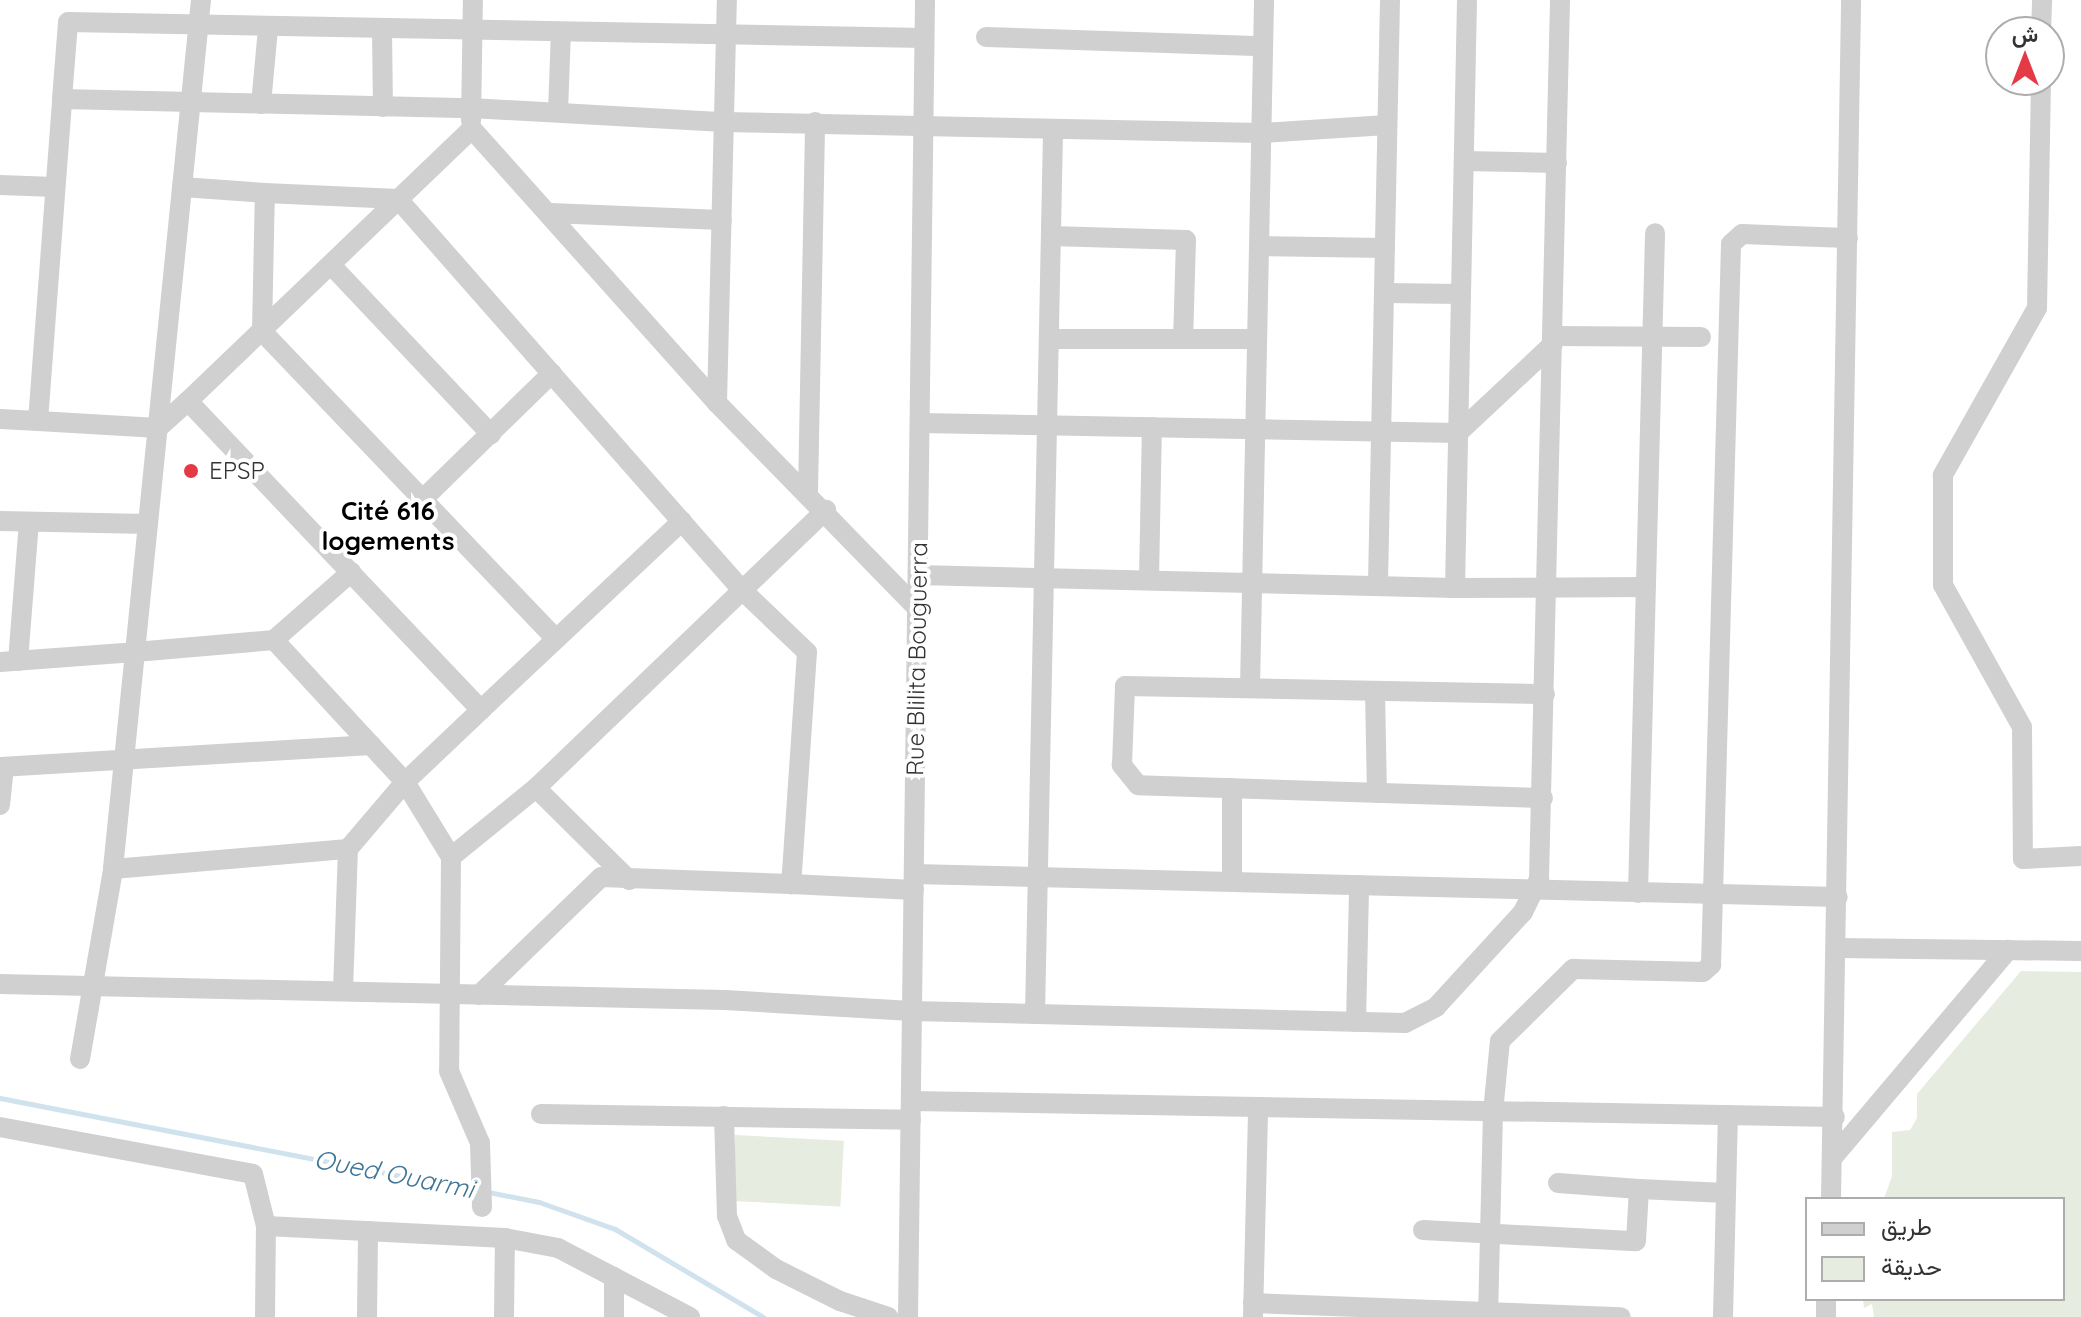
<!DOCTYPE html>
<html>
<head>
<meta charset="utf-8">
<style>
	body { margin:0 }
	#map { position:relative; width:2081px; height:1317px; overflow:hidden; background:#fff; font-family:Quicksand,Vazirmatn,sans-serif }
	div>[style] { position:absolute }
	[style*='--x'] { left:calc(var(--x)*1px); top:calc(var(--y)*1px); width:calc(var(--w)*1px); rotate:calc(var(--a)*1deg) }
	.green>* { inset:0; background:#e6ecdf; transform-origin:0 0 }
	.stream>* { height:5px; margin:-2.5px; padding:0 2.5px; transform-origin:2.5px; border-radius:2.5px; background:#cfe2ee }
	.minor>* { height:20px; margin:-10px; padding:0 10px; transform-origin:10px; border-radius:10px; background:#d0d0d0 }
	.dots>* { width:22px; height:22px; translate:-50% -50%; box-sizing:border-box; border:4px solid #fff; border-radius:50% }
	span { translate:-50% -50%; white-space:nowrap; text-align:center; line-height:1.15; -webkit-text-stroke:8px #fff; paint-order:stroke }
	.poi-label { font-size:24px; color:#333 }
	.left { translate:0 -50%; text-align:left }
	.street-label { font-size:24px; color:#333 }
	.neighbourhood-label { font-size:26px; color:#000; font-weight:700 }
	.water-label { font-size:26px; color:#3f7597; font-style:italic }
	.legend { position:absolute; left:1805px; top:1197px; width:260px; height:104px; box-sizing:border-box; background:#fff; border:2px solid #adadad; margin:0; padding:10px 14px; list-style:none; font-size:24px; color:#333 }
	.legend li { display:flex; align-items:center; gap:16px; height:40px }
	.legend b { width:40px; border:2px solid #adadad }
	.north { position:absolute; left:1985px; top:16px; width:80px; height:80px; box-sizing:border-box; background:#fff; border:2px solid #adadad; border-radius:50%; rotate:0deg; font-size:22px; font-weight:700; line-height:32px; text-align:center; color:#333 }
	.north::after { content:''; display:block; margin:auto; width:28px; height:36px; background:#e63946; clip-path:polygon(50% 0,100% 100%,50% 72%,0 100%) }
</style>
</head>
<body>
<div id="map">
	<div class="green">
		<i style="clip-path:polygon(2021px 971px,2081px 972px,2081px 1317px,1874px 1317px,1872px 1304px,1864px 1308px,1863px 1299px,2063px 1299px,2063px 1199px,1884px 1199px,1892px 1176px,1892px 1132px,1910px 1130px,1917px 1118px,1917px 1094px)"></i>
		<i style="left:735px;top:1135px;width:109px;height:66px;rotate:3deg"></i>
	</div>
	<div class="stream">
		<i style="--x:0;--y:1098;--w:487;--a:11"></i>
		<i style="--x:488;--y:1192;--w:52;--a:11.1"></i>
		<i style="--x:539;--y:1202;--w:81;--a:19.6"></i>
		<i style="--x:615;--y:1229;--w:172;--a:30.7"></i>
	</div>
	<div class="minor">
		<i style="--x:201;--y:0;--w:655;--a:95.78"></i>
		<i style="--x:135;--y:652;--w:140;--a:-4.9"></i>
		<i style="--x:274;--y:640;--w:193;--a:47.3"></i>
		<i style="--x:405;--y:782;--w:88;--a:58.5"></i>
		<i style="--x:451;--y:857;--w:214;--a:90.5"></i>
		<i style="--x:449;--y:1071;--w:78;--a:66.7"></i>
		<i style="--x:480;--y:1143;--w:64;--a:88.2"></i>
		<i style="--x:382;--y:29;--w:78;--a:89.3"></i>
		<i style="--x:2041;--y:32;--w:32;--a:-88"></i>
		<i style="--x:986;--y:37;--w:277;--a:1.9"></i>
		<i style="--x:2041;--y:80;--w:228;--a:91"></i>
		<i style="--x:2037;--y:308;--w:192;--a:119.4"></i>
		<i style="--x:1943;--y:475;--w:110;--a:90"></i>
		<i style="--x:1943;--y:585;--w:162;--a:60.9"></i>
		<i style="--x:2022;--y:727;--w:132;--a:89.6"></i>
		<i style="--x:2023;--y:859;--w:58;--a:-3"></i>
		<i style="--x:62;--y:99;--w:77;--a:-85.5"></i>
		<i style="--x:68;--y:22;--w:856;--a:1.07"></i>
		<i style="--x:261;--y:104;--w:76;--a:-84.7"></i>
		<i style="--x:558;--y:112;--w:80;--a:-87.9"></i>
		<i style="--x:471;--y:121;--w:121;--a:-89.1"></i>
		<i style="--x:1464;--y:161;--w:93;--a:1.2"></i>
		<i style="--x:0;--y:185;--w:55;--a:2.1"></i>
		<i style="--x:182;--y:187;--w:83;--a:4.1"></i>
		<i style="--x:550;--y:213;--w:172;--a:2.3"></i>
		<i style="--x:1051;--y:236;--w:135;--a:1.7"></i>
		<i style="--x:1186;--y:240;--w:99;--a:91.7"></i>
		<i style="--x:1259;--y:246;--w:126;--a:0.9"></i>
		<i style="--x:331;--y:265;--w:233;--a:46.6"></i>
		<i style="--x:1384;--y:293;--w:77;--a:0.7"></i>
		<i style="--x:1553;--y:336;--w:148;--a:0.4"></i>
		<i style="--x:1049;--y:339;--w:208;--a:0"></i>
		<i style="--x:188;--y:401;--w:40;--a:138"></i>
		<i style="--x:158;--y:428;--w:120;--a:-176.7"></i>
		<i style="--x:38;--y:421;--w:323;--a:-85.7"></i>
		<i style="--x:62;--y:99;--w:409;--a:1.3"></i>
		<i style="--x:471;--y:108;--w:253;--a:3.2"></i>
		<i style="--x:724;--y:122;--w:537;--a:1.17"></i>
		<i style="--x:1261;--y:133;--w:126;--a:-3.6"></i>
		<i style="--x:717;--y:403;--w:403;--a:-88.6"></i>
		<i style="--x:0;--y:419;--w:38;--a:3"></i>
		<i style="--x:920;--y:423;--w:538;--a:1.06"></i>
		<i style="--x:1458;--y:433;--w:130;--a:-43.1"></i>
		<i style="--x:808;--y:492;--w:370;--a:-88.9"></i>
		<i style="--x:423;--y:499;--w:180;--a:-44.3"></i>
		<i style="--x:0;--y:521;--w:148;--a:1.2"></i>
		<i style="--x:682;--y:521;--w:276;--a:136.8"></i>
		<i style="--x:481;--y:710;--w:426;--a:-133.5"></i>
		<i style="--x:188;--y:401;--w:393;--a:-43.8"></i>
		<i style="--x:472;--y:129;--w:368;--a:48.2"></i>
		<i style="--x:717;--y:403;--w:286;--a:45.7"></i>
		<i style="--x:918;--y:575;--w:537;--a:1.39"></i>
		<i style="--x:1455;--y:588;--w:588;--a:-88.83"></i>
		<i style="--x:1149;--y:579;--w:152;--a:-88.9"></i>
		<i style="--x:1378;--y:583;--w:583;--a:-88.82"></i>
		<i style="--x:1455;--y:588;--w:191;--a:-0.3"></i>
		<i style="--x:556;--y:639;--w:426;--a:-133.7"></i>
		<i style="--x:262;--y:331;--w:138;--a:-88.8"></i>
		<i style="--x:265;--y:193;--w:133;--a:2.6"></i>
		<i style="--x:398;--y:199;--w:519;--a:48.67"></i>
		<i style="--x:741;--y:589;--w:91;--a:43.7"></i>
		<i style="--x:807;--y:652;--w:233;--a:93.9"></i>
		<i style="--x:791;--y:884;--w:123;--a:2.8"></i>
		<i style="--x:274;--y:640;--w:103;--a:-41.4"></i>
		<i style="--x:18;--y:661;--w:139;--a:-85.5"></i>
		<i style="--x:0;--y:662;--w:135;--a:-4.2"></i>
		<i style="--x:135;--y:652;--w:218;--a:95.8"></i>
		<i style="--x:113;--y:869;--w:236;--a:-4.9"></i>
		<i style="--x:348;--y:849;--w:88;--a:-49.6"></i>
		<i style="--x:405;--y:782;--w:105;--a:-43.5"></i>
		<i style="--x:1250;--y:688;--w:688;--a:-88.83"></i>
		<i style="--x:1375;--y:691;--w:102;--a:88.9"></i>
		<i style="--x:0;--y:767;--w:372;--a:-3.4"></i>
		<i style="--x:536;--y:788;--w:131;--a:44.7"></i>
		<i style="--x:1232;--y:788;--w:93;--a:90"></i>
		<i style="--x:1543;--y:798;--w:405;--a:-178.2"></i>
		<i style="--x:1138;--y:785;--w:26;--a:-129"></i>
		<i style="--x:1122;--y:765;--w:79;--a:-87.8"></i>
		<i style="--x:1125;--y:686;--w:420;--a:1.1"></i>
		<i style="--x:0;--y:805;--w:38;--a:-84"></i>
		<i style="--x:451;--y:857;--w:109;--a:-39.1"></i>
		<i style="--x:536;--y:788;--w:402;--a:-43.8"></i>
		<i style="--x:914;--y:874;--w:924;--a:1.43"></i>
		<i style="--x:1638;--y:893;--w:660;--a:-88.52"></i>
		<i style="--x:1838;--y:948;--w:243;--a:0.7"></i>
		<i style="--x:0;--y:984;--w:725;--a:1.26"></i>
		<i style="--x:725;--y:1000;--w:187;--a:3.4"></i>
		<i style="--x:912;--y:1011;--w:493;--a:1.4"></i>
		<i style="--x:1405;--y:1023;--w:35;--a:-27"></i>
		<i style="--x:1436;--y:1007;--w:129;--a:-47.5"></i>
		<i style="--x:1523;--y:912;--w:37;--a:-64"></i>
		<i style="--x:1539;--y:879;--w:879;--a:-88.63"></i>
		<i style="--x:343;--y:991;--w:142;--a:-88"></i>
		<i style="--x:479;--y:995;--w:170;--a:-44"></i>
		<i style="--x:601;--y:877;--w:190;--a:2.1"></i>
		<i style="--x:1035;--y:1014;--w:885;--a:-88.83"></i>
		<i style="--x:1356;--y:1022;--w:137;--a:-88.7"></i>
		<i style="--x:80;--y:1059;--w:193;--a:-80.1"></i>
		<i style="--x:911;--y:1101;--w:924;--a:0.99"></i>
		<i style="--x:541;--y:1114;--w:370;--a:0.9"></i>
		<i style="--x:724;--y:1116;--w:100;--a:88.3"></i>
		<i style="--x:727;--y:1216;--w:26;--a:69"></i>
		<i style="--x:736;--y:1240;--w:49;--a:35.9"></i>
		<i style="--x:776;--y:1269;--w:72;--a:26.6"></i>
		<i style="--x:840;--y:1301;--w:51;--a:18.4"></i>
		<i style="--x:0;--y:1127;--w:257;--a:10.5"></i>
		<i style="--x:253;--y:1174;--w:54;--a:76"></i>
		<i style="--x:1834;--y:1156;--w:270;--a:-49.8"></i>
		<i style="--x:1558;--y:1183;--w:81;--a:4.2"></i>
		<i style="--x:1831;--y:1199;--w:1199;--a:-89.04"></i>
		<i style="--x:1423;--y:1230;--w:213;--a:3"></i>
		<i style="--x:1636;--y:1241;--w:52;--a:-86.7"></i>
		<i style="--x:1639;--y:1189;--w:87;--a:2.6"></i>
		<i style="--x:1253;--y:1303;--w:368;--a:2.2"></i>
		<i style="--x:265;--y:1317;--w:91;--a:-89.4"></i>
		<i style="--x:266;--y:1226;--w:239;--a:2.9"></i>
		<i style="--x:367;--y:1317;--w:86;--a:-89.3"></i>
		<i style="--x:504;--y:1317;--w:79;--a:-89.3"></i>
		<i style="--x:505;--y:1238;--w:54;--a:10.7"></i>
		<i style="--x:558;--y:1248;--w:149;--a:27.6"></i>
		<i style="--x:614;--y:1317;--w:40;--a:-90"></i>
		<i style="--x:908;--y:1317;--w:1317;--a:-89.26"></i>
		<i style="--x:1253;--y:1317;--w:210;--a:-88.6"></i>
		<i style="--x:1488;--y:1317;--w:205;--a:-88.6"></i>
		<i style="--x:1493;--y:1112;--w:71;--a:-84.4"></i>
		<i style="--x:1500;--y:1041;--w:103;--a:-44.6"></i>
		<i style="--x:1573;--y:969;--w:130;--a:1.3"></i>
		<i style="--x:1703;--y:972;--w:11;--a:-41"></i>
		<i style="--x:1711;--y:965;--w:721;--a:-88.41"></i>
		<i style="--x:1731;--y:244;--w:15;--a:-42"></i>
		<i style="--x:1742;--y:234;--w:106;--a:2.2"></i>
		<i style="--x:1723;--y:1317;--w:202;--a:-88.6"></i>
		<i style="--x:1826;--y:1317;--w:18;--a:-90"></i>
	</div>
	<div class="dots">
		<i style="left:191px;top:471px;background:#e63946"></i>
	</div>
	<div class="poi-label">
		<span class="left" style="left:209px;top:471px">EPSP</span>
	</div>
	<div class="street-label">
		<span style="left:917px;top:659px;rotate:-89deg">Rue Blilita Bouguerra</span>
	</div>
	<div class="neighbourhood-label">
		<span style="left:388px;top:526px">Cité 616<br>logements</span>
	</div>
	<div class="water-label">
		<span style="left:394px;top:1174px;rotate:11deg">Oued Ouarmi</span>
	</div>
	<ul class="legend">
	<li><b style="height:10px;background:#d0d0d0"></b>طريق</li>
	<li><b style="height:22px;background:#e6ecdf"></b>حديقة</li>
	</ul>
	<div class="north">ش</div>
</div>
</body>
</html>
